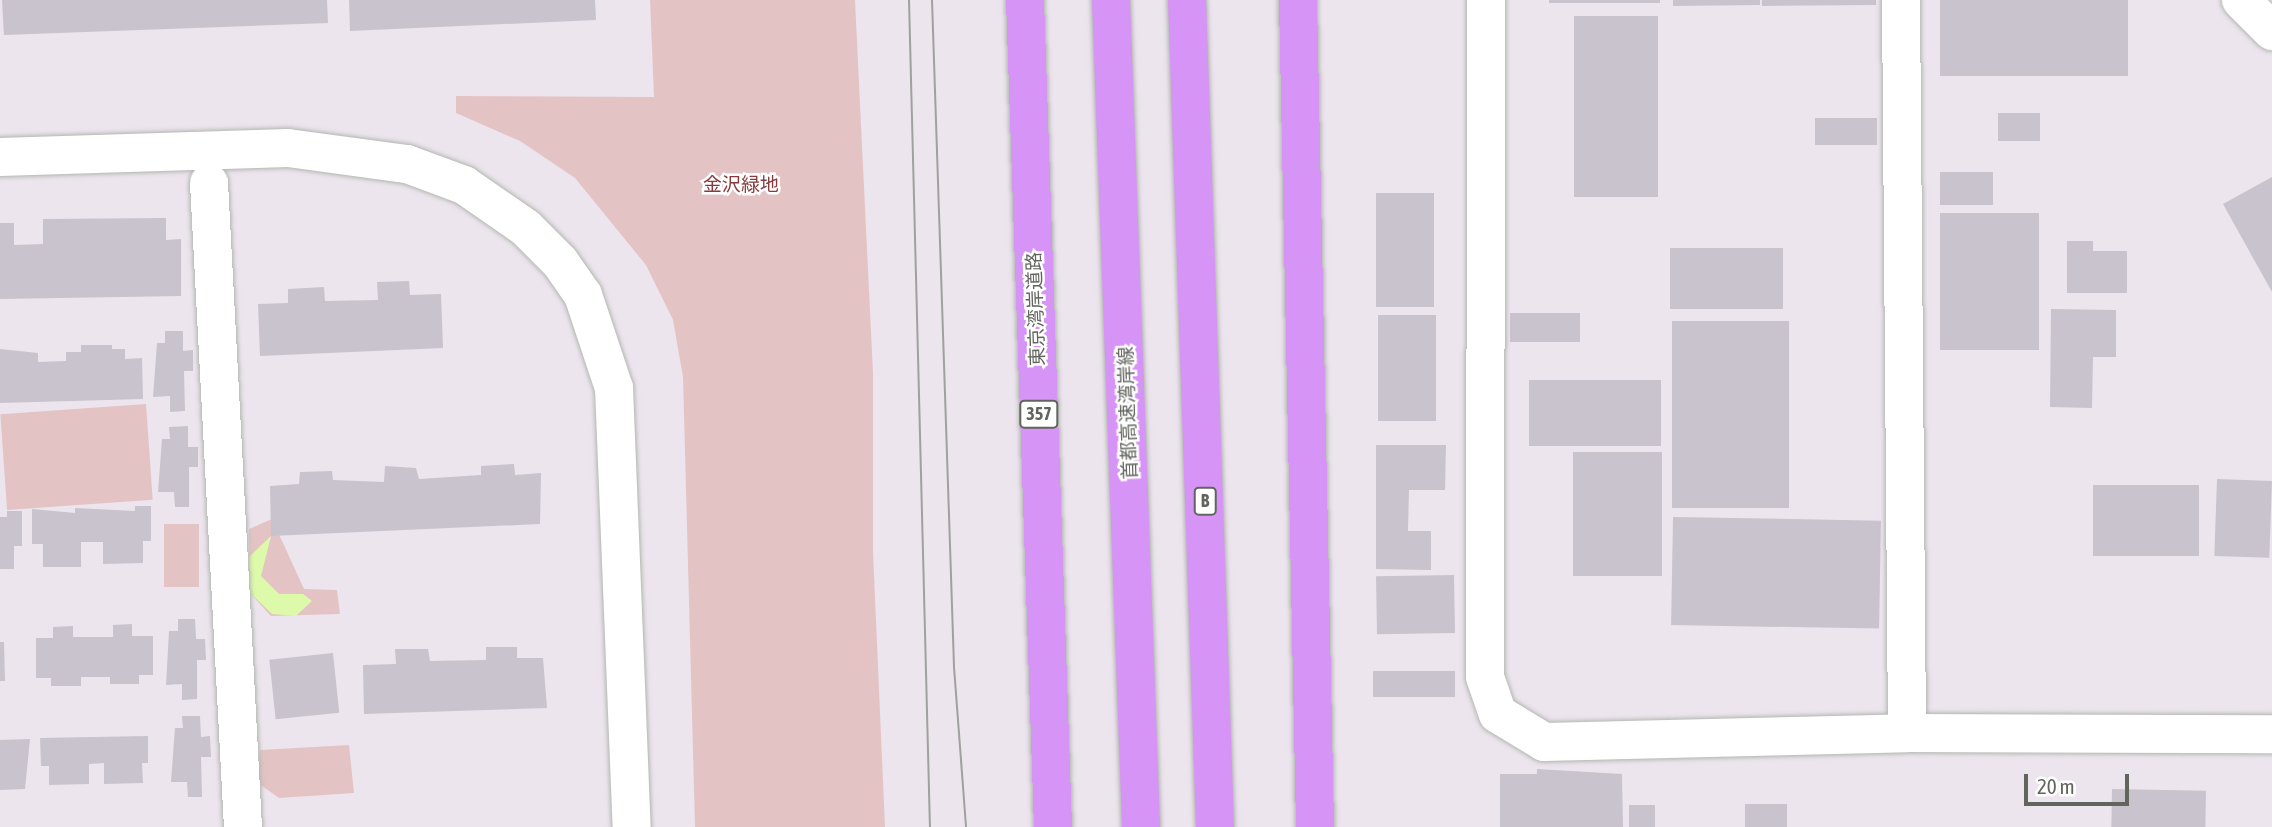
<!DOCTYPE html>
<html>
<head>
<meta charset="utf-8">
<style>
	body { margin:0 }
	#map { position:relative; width:2272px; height:827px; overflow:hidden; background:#ece5ee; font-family:"Asap Condensed","Noto Sans JP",sans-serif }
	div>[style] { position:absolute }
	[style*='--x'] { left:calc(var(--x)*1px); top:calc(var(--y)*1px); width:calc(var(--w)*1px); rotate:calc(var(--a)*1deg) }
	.green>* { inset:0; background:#e4c3c5; transform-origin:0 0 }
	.water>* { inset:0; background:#dcfaa9 }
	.building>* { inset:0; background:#c8c3cc; transform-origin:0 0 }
	.roads { filter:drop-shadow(0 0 2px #b3b7b0) drop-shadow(0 0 2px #b3b7b0) }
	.minor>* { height:38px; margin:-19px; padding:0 19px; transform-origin:19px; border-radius:19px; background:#fff }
	.highway>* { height:38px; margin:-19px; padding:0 19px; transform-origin:19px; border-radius:19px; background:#d794f7 }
	.tram>* { height:2px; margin:-1px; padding:0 1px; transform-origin:1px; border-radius:1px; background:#a0a19e }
	span { translate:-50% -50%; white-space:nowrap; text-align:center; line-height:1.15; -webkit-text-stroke:5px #fff; paint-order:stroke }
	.shield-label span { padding:2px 5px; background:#fff; border:2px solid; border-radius:5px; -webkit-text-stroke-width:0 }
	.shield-label { font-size:18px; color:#61655d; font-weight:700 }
	.park-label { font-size:19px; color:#853b3d }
	.street-label { font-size:19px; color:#61655d }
	.scale { position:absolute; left:2024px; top:774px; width:105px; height:32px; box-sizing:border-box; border:4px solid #61655d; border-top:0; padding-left:9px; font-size:21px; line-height:24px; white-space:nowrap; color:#61655d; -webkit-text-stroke:5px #fff; paint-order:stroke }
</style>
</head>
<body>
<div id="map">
	<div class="green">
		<i style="clip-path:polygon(650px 0,855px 0,873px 373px,873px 552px,885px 827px,695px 827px,683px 377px,673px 320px,646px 265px,575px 178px,520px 141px,456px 113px,456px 96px,654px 97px)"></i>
		<i style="left:146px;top:404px;width:96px;height:146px;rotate:86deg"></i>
		<i style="clip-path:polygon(272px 519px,304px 589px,337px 590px,340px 614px,271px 616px,250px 593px,249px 529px)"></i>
		<i style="left:164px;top:524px;width:35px;height:63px"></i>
		<i style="clip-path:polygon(349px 745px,354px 793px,279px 798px,258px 783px,260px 750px)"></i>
	</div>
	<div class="water">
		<i style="clip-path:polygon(271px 536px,261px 576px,279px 594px,303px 594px,312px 601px,296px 616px,272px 614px,250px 593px,249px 557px)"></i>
	</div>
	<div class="building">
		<i style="clip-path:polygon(2px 0,327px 0,328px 23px,4px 35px)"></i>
		<i style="clip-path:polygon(349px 0,595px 0,596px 20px,350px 31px)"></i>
		<i style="left:1549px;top:0;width:111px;height:3px"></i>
		<i style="clip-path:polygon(1673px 0,1760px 0,1760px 5px,1673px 6px)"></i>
		<i style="clip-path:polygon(1762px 0,1876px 0,1876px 5px,1762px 6px)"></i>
		<i style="left:1940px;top:0;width:188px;height:76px"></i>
		<i style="left:1574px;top:16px;width:84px;height:181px"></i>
		<i style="left:1998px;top:113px;width:42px;height:28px"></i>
		<i style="left:1815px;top:118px;width:62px;height:27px"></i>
		<i style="left:1940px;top:172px;width:53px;height:33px"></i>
		<i style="clip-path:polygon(2272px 177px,2272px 292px,2223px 204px)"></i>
		<i style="left:1376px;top:193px;width:58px;height:114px"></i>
		<i style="left:1940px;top:213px;width:99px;height:137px"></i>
		<i style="clip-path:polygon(166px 218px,166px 240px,181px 239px,181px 296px,0 299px,0 223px,14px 223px,14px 245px,43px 244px,43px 219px)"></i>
		<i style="clip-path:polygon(2067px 241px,2093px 241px,2093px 251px,2127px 251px,2127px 293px,2067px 293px)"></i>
		<i style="left:1670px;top:248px;width:113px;height:61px"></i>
		<i style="clip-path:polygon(409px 281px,410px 295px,441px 294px,443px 348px,260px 356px,258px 304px,288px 303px,288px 289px,324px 287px,325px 301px,378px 300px,377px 282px)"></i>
		<i style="clip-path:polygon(2051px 309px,2116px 310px,2116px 357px,2093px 357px,2092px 408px,2050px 407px)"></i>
		<i style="left:1510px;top:313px;width:70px;height:29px"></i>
		<i style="left:1378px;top:315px;width:58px;height:106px"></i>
		<i style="left:1672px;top:321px;width:117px;height:187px"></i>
		<i style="clip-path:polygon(165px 331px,183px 331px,183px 351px,193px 350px,193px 371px,184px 371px,185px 411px,170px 412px,170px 396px,153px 397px,157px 343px,165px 343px)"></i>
		<i style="clip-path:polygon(81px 345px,112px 345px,112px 349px,125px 349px,125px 359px,142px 358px,143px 399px,0 403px,0 349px,38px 353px,38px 362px,66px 361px,66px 352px,81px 352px)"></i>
		<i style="left:1529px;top:380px;width:132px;height:66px"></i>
		<i style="clip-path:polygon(188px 426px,188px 447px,198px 447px,198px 467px,189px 467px,189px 507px,175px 507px,174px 492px,158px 492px,162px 439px,170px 439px,169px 427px)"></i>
		<i style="clip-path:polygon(1376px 445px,1446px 445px,1445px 490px,1409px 490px,1408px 531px,1431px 531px,1431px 570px,1376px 569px)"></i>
		<i style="left:1662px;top:452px;width:124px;height:89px;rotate:90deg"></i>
		<i style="clip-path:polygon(514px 464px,515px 475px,541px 473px,540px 524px,271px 536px,270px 486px,299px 484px,300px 472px,332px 471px,333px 480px,384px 482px,385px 466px,416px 468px,419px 479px,481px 475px,481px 466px)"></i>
		<i style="left:2217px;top:479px;width:55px;height:77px;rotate:2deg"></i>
		<i style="left:2093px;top:485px;width:106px;height:71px"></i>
		<i style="clip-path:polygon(135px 506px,151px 506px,151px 541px,143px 541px,143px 563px,103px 564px,103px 542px,81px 542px,81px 567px,43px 567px,43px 544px,32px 544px,32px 509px,75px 513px,75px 508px,135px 511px)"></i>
		<i style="clip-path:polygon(7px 511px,22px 511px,22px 546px,14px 546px,14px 569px,0 569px,0 517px,7px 517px)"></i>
		<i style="left:1673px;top:517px;width:208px;height:108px;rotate:1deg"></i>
		<i style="left:1454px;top:575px;width:58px;height:78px;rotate:89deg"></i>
		<i style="clip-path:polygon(178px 619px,195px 619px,196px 639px,205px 639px,206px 660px,197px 660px,197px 699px,182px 700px,182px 684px,166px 685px,169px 631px,178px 631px)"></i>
		<i style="clip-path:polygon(132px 624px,132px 636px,153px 636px,153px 675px,139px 675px,139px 684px,110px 684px,110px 677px,81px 677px,81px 686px,51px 686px,51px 678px,36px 678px,36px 638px,53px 638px,53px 627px,73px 626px,73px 637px,113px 637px,113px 625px)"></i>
		<i style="clip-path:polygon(0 642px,4px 642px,5px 681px,0 681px)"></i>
		<i style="clip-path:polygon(486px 647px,517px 647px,517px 658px,543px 658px,547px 708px,364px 714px,363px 665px,396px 664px,395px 649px,428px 649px,430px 661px,486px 660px)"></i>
		<i style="left:333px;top:653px;width:60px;height:64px;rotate:84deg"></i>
		<i style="left:1373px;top:671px;width:82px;height:26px"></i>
		<i style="clip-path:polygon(182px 716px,200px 716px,201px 737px,210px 736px,211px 757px,201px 757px,202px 797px,188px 797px,187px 782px,171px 782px,175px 728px,183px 728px)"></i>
		<i style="clip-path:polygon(148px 736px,148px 763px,142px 763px,143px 783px,104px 784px,104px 763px,89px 764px,89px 784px,49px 785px,49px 766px,41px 766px,40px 738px)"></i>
		<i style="clip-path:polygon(30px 739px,25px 789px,0 790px,0 740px)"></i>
		<i style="clip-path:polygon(1537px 769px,1622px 774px,1623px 827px,1500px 827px,1500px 774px,1537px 774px)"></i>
		<i style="left:2112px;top:789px;width:94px;height:38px;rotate:1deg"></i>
		<i style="left:1745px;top:804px;width:42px;height:23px"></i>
		<i style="left:1629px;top:805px;width:26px;height:22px"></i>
	</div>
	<div class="roads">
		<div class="minor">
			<i style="--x:1486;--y:0;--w:677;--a:90.08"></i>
			<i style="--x:1485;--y:677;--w:39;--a:71"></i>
			<i style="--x:1498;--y:714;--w:54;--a:31.3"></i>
			<i style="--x:1544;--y:742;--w:363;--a:-1.4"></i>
			<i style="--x:1907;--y:733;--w:365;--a:0.2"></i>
			<i style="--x:1901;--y:0;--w:733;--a:89.53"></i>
			<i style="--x:2241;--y:0;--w:44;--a:45"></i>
			<i style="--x:0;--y:157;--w:288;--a:-1.8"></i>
			<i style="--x:288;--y:148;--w:120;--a:7.7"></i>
			<i style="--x:407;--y:164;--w:61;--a:20.2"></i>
			<i style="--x:464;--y:185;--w:75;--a:34.7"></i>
			<i style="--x:526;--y:228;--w:48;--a:45"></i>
			<i style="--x:560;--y:262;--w:40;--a:55.1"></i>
			<i style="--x:583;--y:295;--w:98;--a:71.6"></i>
			<i style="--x:614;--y:388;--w:439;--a:87.7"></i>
			<i style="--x:209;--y:183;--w:645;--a:86.98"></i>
		</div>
		<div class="highway">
			<i style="--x:1025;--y:0;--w:827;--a:88.06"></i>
			<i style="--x:1111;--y:0;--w:828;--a:87.92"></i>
			<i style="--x:1187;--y:0;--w:827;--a:88.06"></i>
			<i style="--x:1298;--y:0;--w:827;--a:88.82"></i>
		</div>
	</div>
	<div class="tram">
		<i style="--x:909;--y:0;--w:827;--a:88.55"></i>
		<i style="--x:932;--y:0;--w:667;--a:88.11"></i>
		<i style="--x:954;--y:667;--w:160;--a:85.7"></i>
	</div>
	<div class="shield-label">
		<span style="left:1039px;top:414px">357</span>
		<span style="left:1205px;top:501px">B</span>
	</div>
	<div class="park-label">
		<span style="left:741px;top:185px">金沢緑地</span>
	</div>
	<div class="street-label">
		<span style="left:1036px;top:309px;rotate:-92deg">東京湾岸道路</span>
		<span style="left:1128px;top:413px;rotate:-92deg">首都高速湾岸線</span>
	</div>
	<div class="scale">20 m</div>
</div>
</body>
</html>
